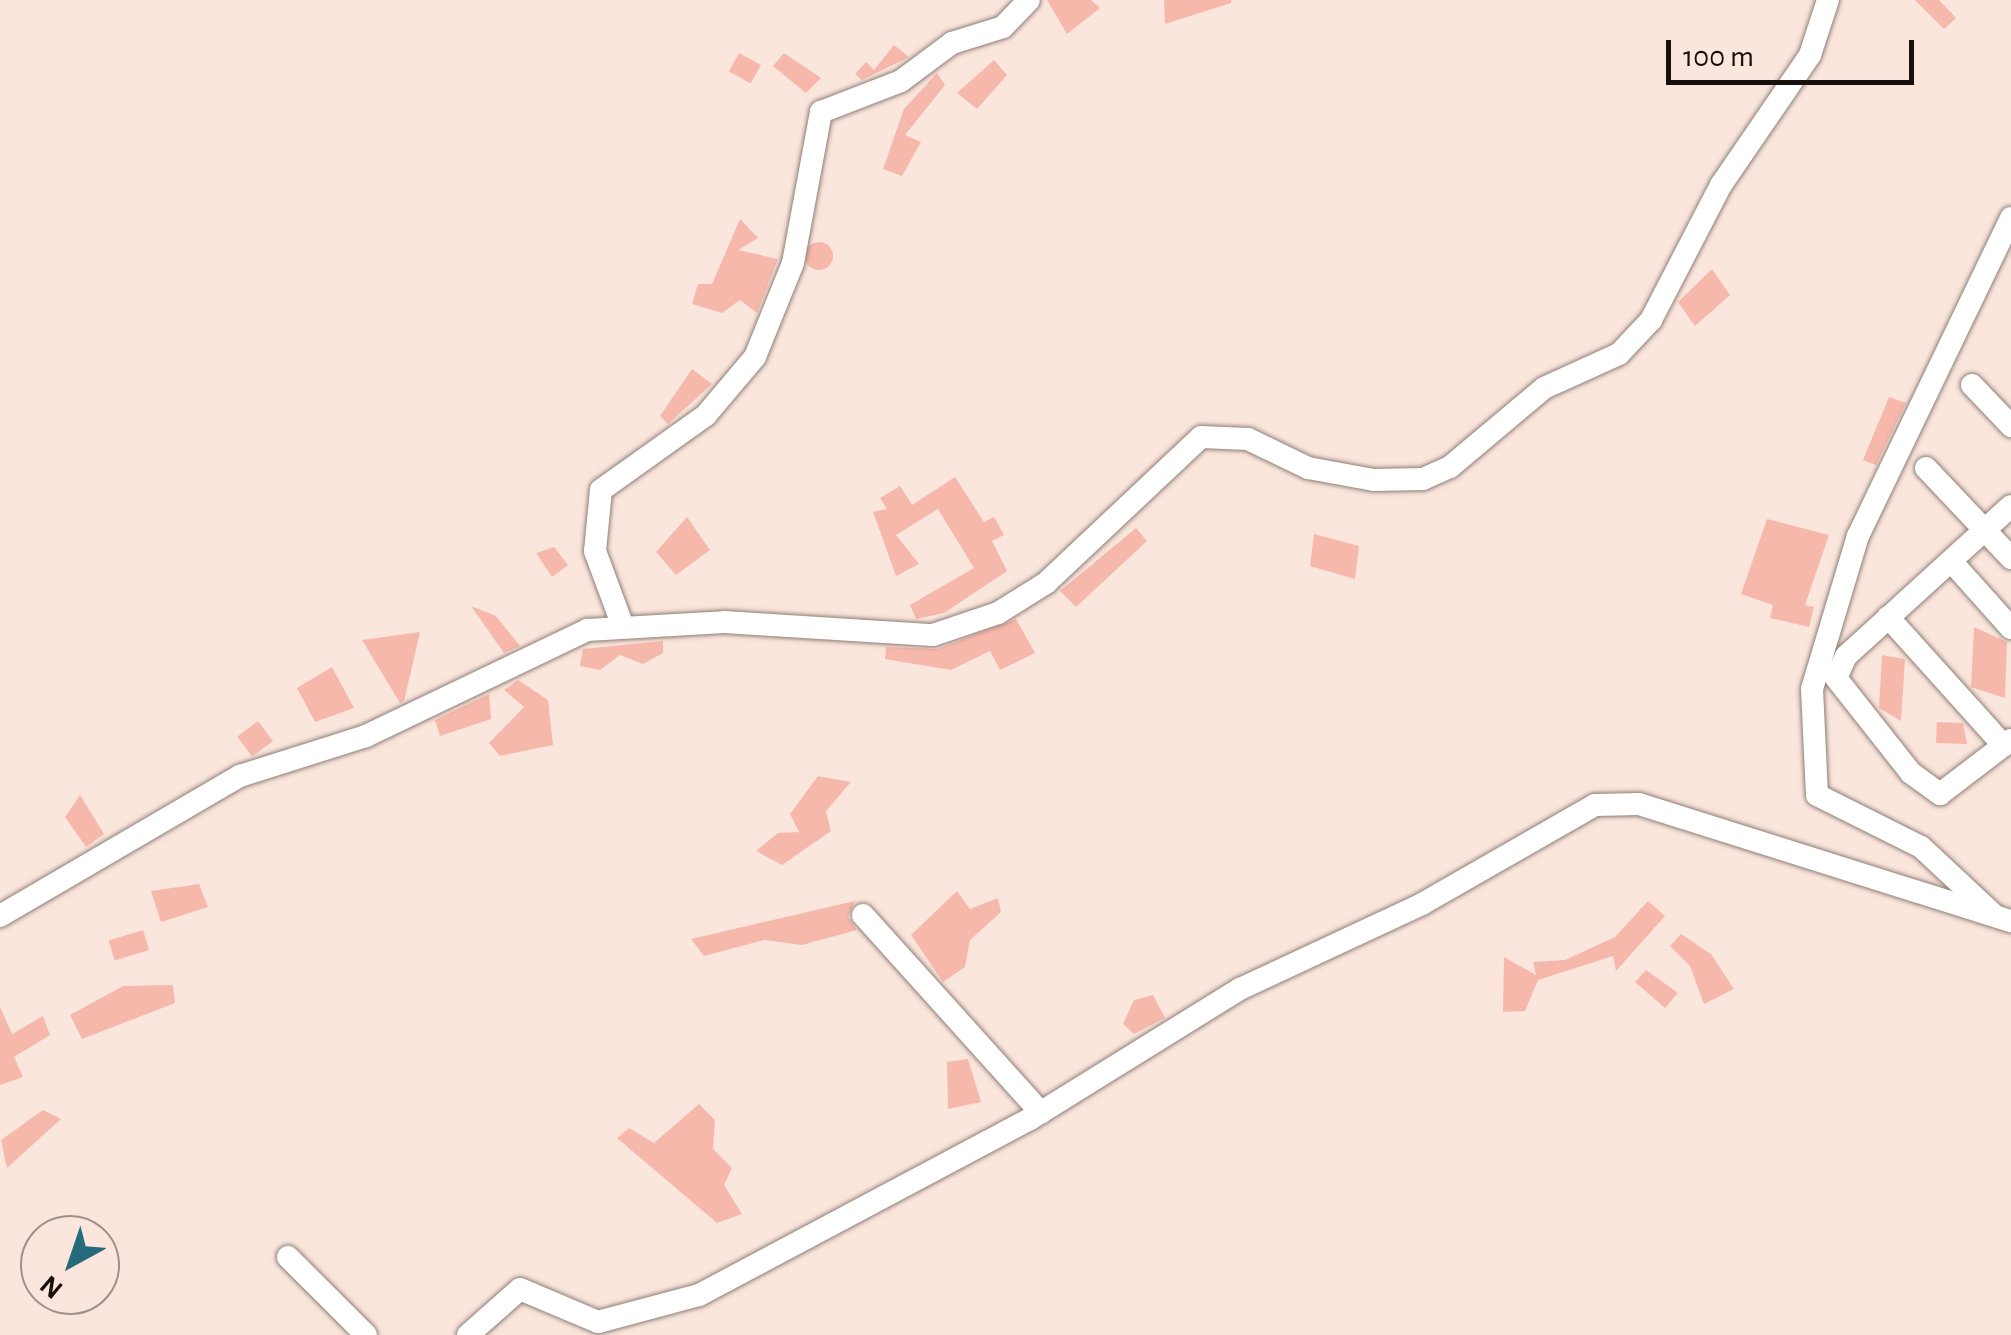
<!DOCTYPE html>
<html>
<head>
<meta charset="utf-8">
<style>
	body { margin:0 }
	#map { position:relative; width:2011px; height:1335px; overflow:hidden; background:#fae6dc; font-family:"Alegreya Sans",sans-serif }
	div>[style] { position:absolute }
	[style*='--x'] { left:calc(var(--x)*1px); top:calc(var(--y)*1px); width:calc(var(--w)*1px); rotate:calc(var(--a)*1deg) }
	.building>* { inset:0; background:#f7b8ac; transform-origin:0 0 }
	.round { border-radius:50% }
	.roads { filter:drop-shadow(0 0 2px #907e75) drop-shadow(0 0 2px #907e75) }
	.minor>* { height:22px; margin:-11px; padding:0 11px; transform-origin:11px; border-radius:11px; background:#fff }
	span { translate:-50% -50%; white-space:nowrap; text-align:center; line-height:1.15; -webkit-text-stroke:10px #fae6dc; paint-order:stroke }
	.north { position:absolute; left:20px; top:1215px; width:100px; height:100px; box-sizing:border-box; background:#fae6dc; border:2px solid #9f9089; border-radius:50%; rotate:220deg; font-size:28px; font-weight:700; line-height:40px; text-align:center; color:#17100d }
	.north::after { content:''; display:block; margin:auto; width:35px; height:45px; background:#266b7b; clip-path:polygon(50% 0,100% 100%,50% 72%,0 100%) }
	.scale { position:absolute; left:1666px; top:40px; width:248px; height:45px; box-sizing:border-box; border:5px solid #17100d; border-top:0; padding-left:12px; font-size:30px; line-height:35px; white-space:nowrap; color:#17100d; -webkit-text-stroke:8px #fae6dc; paint-order:stroke }
</style>
</head>
<body>
<div id="map">
	<div class="building">
		<i style="clip-path:polygon(1047px 0,1091px 0,1100px 8px,1067px 34px)"></i>
		<i style="clip-path:polygon(1164px 0,1231px 0,1231px 3px,1165px 24px)"></i>
		<i style="clip-path:polygon(1915px 0,1939px 0,1956px 18px,1944px 29px)"></i>
		<i style="clip-path:polygon(894px 45px,909px 57px,862px 80px,855px 74px,866px 62px,874px 70px)"></i>
		<i style="left:739px;top:53px;width:25px;height:21px;rotate:29deg"></i>
		<i style="clip-path:polygon(784px 53px,821px 78px,806px 93px,773px 66px)"></i>
		<i style="clip-path:polygon(994px 60px,1007px 75px,977px 109px,957px 93px)"></i>
		<i style="clip-path:polygon(937px 73px,945px 85px,905px 135px,921px 142px,902px 176px,883px 169px,904px 109px)"></i>
		<i style="clip-path:polygon(740px 219px,758px 238px,738px 250px,778px 259px,757px 313px,740px 300px,722px 313px,692px 304px,698px 284px,712px 284px)"></i>
		<i class="round" style="left:805px;top:242px;width:28px;height:28px"></i>
		<i style="clip-path:polygon(1712px 269px,1730px 295px,1695px 326px,1678px 302px)"></i>
		<i style="clip-path:polygon(692px 369px,712px 384px,668px 424px,660px 416px)"></i>
		<i style="clip-path:polygon(1889px 397px,1906px 403px,1876px 465px,1863px 460px)"></i>
		<i style="clip-path:polygon(955px 477px,984px 522px,994px 517px,1004px 535px,992px 541px,1007px 571px,944px 613px,916px 619px,910px 605px,974px 568px,938px 509px,896px 535px,919px 564px,896px 576px,873px 512px,887px 509px,880px 498px,900px 486px,912px 505px)"></i>
		<i style="clip-path:polygon(687px 517px,710px 550px,676px 575px,656px 552px)"></i>
		<i style="clip-path:polygon(1767px 519px,1829px 535px,1805px 605px,1814px 607px,1809px 627px,1770px 618px,1773px 605px,1741px 594px)"></i>
		<i style="clip-path:polygon(1136px 528px,1147px 541px,1076px 607px,1060px 591px)"></i>
		<i style="clip-path:polygon(1314px 534px,1359px 546px,1355px 579px,1310px 566px)"></i>
		<i style="clip-path:polygon(554px 547px,568px 565px,552px 577px,536px 553px)"></i>
		<i style="clip-path:polygon(471px 606px,496px 616px,520px 646px,504px 653px)"></i>
		<i style="clip-path:polygon(1016px 619px,1035px 653px,1000px 670px,990px 651px,951px 670px,885px 659px,886px 647px,937px 649px)"></i>
		<i style="clip-path:polygon(1974px 627px,2007px 642px,2005px 698px,1971px 687px)"></i>
		<i style="clip-path:polygon(420px 632px,404px 701px,400px 703px,362px 640px)"></i>
		<i style="clip-path:polygon(663px 641px,663px 653px,643px 664px,620px 655px,600px 670px,580px 666px,583px 649px)"></i>
		<i style="clip-path:polygon(1882px 655px,1905px 659px,1901px 721px,1879px 708px)"></i>
		<i style="clip-path:polygon(332px 667px,354px 708px,315px 722px,297px 688px)"></i>
		<i style="clip-path:polygon(518px 680px,548px 700px,553px 745px,500px 756px,489px 743px,524px 707px,504px 690px)"></i>
		<i style="clip-path:polygon(489px 694px,491px 719px,440px 736px,435px 720px)"></i>
		<i style="left:258px;top:721px;width:25px;height:26px;rotate:53deg"></i>
		<i style="clip-path:polygon(1937px 722px,1963px 723px,1967px 744px,1936px 743px)"></i>
		<i style="clip-path:polygon(818px 776px,851px 782px,826px 811px,831px 831px,782px 865px,756px 851px,778px 833px,799px 832px,790px 814px)"></i>
		<i style="clip-path:polygon(80px 795px,104px 834px,86px 847px,65px 817px)"></i>
		<i style="clip-path:polygon(199px 884px,208px 907px,161px 922px,151px 891px)"></i>
		<i style="clip-path:polygon(957px 891px,970px 909px,998px 898px,1001px 912px,970px 940px,965px 967px,943px 982px,911px 935px)"></i>
		<i style="clip-path:polygon(855px 901px,848px 917px,857px 930px,802px 945px,764px 940px,704px 956px,691px 939px)"></i>
		<i style="clip-path:polygon(1648px 901px,1665px 916px,1616px 971px,1613px 956px,1538px 980px,1525px 1011px,1503px 1012px,1504px 957px,1536px 975px,1533px 962px,1565px 960px,1615px 937px)"></i>
		<i style="left:143px;top:930px;width:21px;height:36px;rotate:73deg"></i>
		<i style="clip-path:polygon(1681px 934px,1711px 954px,1734px 989px,1704px 1004px,1690px 966px,1670px 946px)"></i>
		<i style="clip-path:polygon(1646px 970px,1678px 993px,1665px 1008px,1635px 982px)"></i>
		<i style="clip-path:polygon(173px 985px,175px 1003px,82px 1039px,70px 1015px,123px 986px)"></i>
		<i style="clip-path:polygon(1153px 995px,1165px 1018px,1134px 1034px,1123px 1024px,1134px 1000px)"></i>
		<i style="clip-path:polygon(0 1007px,12px 1034px,43px 1016px,50px 1035px,14px 1057px,23px 1077px,0 1085px)"></i>
		<i style="clip-path:polygon(968px 1059px,981px 1102px,948px 1109px,947px 1062px)"></i>
		<i style="clip-path:polygon(699px 1104px,715px 1120px,713px 1149px,732px 1168px,724px 1185px,742px 1214px,717px 1223px,617px 1138px,629px 1128px,654px 1143px)"></i>
		<i style="clip-path:polygon(43px 1110px,61px 1119px,7px 1168px,1px 1140px)"></i>
	</div>
	<div class="roads">
		<div class="minor">
			<i style="--x:1972;--y:385;--w:57;--a:46.4"></i>
			<i style="--x:1926;--y:468;--w:124;--a:46.6"></i>
			<i style="--x:2011;--y:506;--w:223;--a:137.7"></i>
			<i style="--x:1846;--y:656;--w:24;--a:114"></i>
			<i style="--x:1836;--y:678;--w:121;--a:51.7"></i>
			<i style="--x:1911;--y:773;--w:36;--a:36"></i>
			<i style="--x:1940;--y:794;--w:89;--a:-37.3"></i>
			<i style="--x:1951;--y:561;--w:90;--a:48.2"></i>
			<i style="--x:1888;--y:617;--w:173;--a:48"></i>
			<i style="--x:622;--y:624;--w:78;--a:-110.3"></i>
			<i style="--x:595;--y:551;--w:61;--a:-84.4"></i>
			<i style="--x:601;--y:490;--w:129;--a:-35.5"></i>
			<i style="--x:706;--y:415;--w:76;--a:-49.8"></i>
			<i style="--x:755;--y:357;--w:101;--a:-68"></i>
			<i style="--x:793;--y:263;--w:154;--a:-79.5"></i>
			<i style="--x:821;--y:112;--w:86;--a:-21.2"></i>
			<i style="--x:901;--y:81;--w:64;--a:-36.7"></i>
			<i style="--x:952;--y:43;--w:53;--a:-17.4"></i>
			<i style="--x:1003;--y:27;--w:37;--a:-46"></i>
			<i style="--x:863;--y:915;--w:266;--a:48"></i>
			<i style="--x:1994;--y:915;--w:100;--a:-137"></i>
			<i style="--x:1921;--y:847;--w:116;--a:-153.4"></i>
			<i style="--x:1817;--y:795;--w:106;--a:-92.7"></i>
			<i style="--x:1812;--y:689;--w:160;--a:-73.3"></i>
			<i style="--x:1858;--y:536;--w:353;--a:-64.3"></i>
			<i style="--x:0;--y:916;--w:278;--a:-30.3"></i>
			<i style="--x:240;--y:776;--w:132;--a:-17.6"></i>
			<i style="--x:366;--y:736;--w:245;--a:-25.6"></i>
			<i style="--x:587;--y:630;--w:137;--a:-3.3"></i>
			<i style="--x:724;--y:622;--w:209;--a:3.6"></i>
			<i style="--x:933;--y:635;--w:69;--a:-18.7"></i>
			<i style="--x:998;--y:613;--w:57;--a:-32"></i>
			<i style="--x:1046;--y:583;--w:213;--a:-43.3"></i>
			<i style="--x:1201;--y:437;--w:47;--a:2.4"></i>
			<i style="--x:1248;--y:439;--w:67;--a:25.8"></i>
			<i style="--x:1308;--y:468;--w:67;--a:10.3"></i>
			<i style="--x:1374;--y:480;--w:49;--a:-1.2"></i>
			<i style="--x:1423;--y:479;--w:30;--a:-24"></i>
			<i style="--x:1450;--y:467;--w:123;--a:-40"></i>
			<i style="--x:1544;--y:388;--w:82;--a:-24.4"></i>
			<i style="--x:1619;--y:354;--w:47;--a:-46.7"></i>
			<i style="--x:1651;--y:320;--w:152;--a:-62.6"></i>
			<i style="--x:1721;--y:185;--w:158;--a:-55.6"></i>
			<i style="--x:1810;--y:55;--w:58;--a:-71.9"></i>
			<i style="--x:288;--y:1257;--w:110;--a:45"></i>
			<i style="--x:468;--y:1335;--w:69;--a:-41.5"></i>
			<i style="--x:520;--y:1289;--w:85;--a:22.9"></i>
			<i style="--x:598;--y:1322;--w:105;--a:-15"></i>
			<i style="--x:699;--y:1295;--w:375;--a:-28"></i>
			<i style="--x:1030;--y:1119;--w:247;--a:-31.8"></i>
			<i style="--x:1240;--y:989;--w:201;--a:-25"></i>
			<i style="--x:1422;--y:904;--w:199;--a:-29.8"></i>
			<i style="--x:1595;--y:805;--w:44;--a:-1.3"></i>
			<i style="--x:1639;--y:804;--w:390;--a:17.5"></i>
		</div>
	</div>
	<div class="north">N</div>
	<div class="scale">100 m</div>
</div>
</body>
</html>
